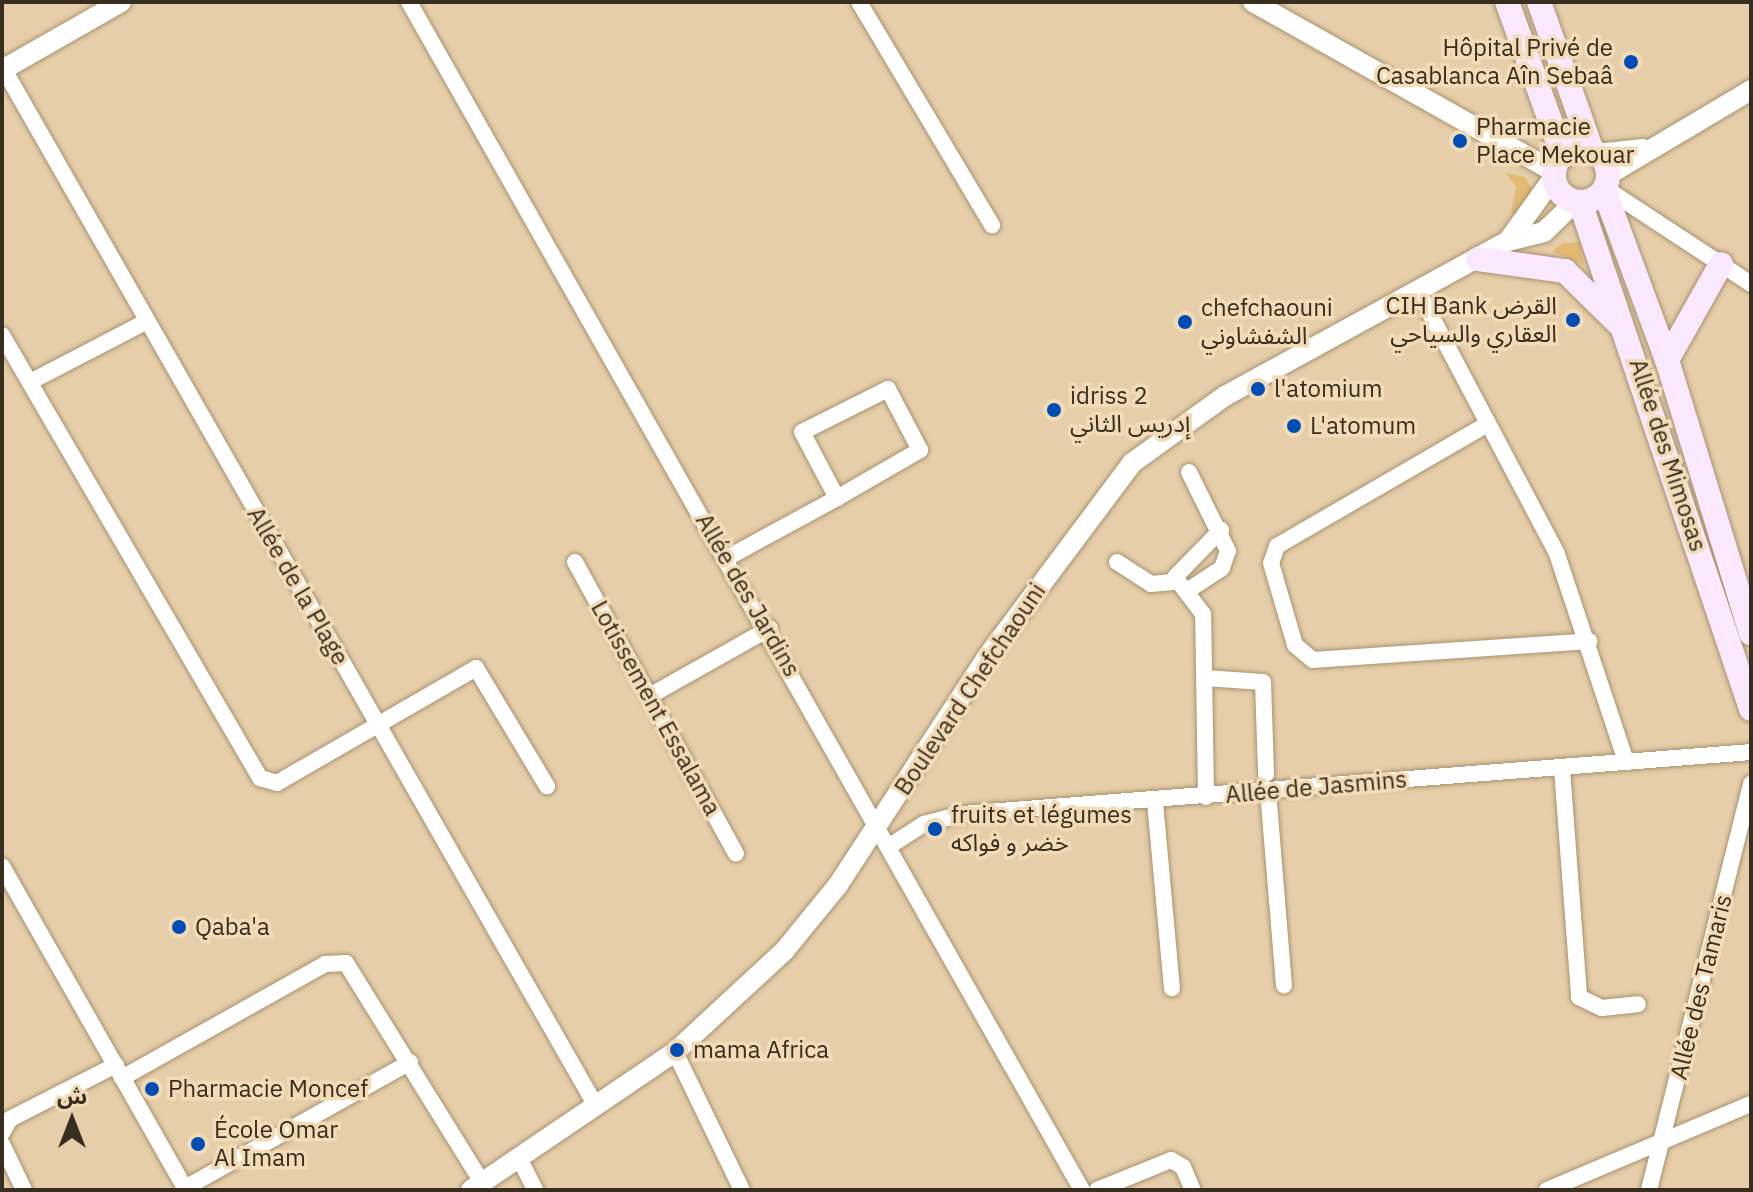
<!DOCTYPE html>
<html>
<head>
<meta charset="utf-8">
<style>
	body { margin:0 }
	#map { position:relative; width:1753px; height:1192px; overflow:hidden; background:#e5cea9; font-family:"IBM Plex Sans","Noto Sans Arabic",sans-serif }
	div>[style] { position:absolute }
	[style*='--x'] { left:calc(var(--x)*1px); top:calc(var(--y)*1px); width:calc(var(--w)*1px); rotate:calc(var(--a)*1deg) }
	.green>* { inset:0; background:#e3ba74 }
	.roads { filter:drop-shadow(0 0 2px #a8926f) drop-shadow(0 0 2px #a8926f) }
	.minor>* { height:16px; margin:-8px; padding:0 8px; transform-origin:8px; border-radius:8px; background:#fff }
	.tertiary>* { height:20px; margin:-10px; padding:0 10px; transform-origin:10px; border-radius:10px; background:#fff }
	.secondary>* { height:24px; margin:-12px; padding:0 12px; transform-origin:12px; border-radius:12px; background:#fae9fe }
	.secondary>.ring { margin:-12px; padding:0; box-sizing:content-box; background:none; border:24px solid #fae9fe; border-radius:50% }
	.dots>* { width:22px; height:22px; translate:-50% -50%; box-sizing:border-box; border:4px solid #f2dbb6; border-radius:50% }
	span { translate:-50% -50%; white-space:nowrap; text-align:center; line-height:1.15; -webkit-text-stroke:7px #f2dbb6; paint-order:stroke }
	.poi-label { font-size:24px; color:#372e1f }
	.right { translate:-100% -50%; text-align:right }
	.left { translate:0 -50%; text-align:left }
	.street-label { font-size:24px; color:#372e1f }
	.frame { position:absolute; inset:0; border:4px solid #372e1f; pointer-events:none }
	.north { position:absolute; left:32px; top:1080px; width:80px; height:80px; -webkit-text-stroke:6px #f2dbb6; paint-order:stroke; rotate:0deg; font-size:22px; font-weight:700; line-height:32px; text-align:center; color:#372e1f }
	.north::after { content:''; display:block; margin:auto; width:28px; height:36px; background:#372e1f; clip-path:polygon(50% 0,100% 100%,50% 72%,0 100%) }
</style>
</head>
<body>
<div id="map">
	<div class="green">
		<i style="clip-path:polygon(1506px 173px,1525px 177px,1537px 198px,1520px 214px,1511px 213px,1516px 187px)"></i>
		<i style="clip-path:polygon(1579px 242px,1584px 265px,1552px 251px,1564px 243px)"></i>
	</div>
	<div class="roads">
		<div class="minor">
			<i style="--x:409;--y:2;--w:1365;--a:60.47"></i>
			<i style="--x:859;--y:2;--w:260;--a:59.2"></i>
			<i style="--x:2;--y:66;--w:1198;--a:60.27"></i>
			<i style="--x:1605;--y:188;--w:175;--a:33.3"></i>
			<i style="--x:1418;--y:291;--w:297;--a:62.1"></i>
			<i style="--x:1557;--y:554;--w:219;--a:71.6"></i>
			<i style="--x:2;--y:335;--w:513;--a:59.78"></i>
			<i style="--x:260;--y:778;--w:18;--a:16"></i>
			<i style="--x:277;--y:783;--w:230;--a:-30"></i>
			<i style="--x:476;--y:668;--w:138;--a:59"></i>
			<i style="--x:30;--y:382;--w:132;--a:-27.5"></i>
			<i style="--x:1484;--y:426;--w:239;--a:149.9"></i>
			<i style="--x:1277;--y:546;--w:18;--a:109"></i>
			<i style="--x:1271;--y:563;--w:85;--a:73.7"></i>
			<i style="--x:1295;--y:645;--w:23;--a:40"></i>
			<i style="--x:1313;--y:660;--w:277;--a:-3.9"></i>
			<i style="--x:727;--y:558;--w:125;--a:-28.6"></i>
			<i style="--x:837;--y:498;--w:96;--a:-30"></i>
			<i style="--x:920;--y:450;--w:69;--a:-117.7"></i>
			<i style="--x:888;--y:389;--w:96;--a:153.4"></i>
			<i style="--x:802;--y:432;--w:75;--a:62.1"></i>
			<i style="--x:575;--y:562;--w:333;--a:61.1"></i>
			<i style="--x:1117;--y:562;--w:40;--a:32.9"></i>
			<i style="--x:1151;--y:584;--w:25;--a:-5"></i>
			<i style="--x:1187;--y:591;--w:42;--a:-33.3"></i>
			<i style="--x:1222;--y:568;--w:18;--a:-71"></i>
			<i style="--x:1228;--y:551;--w:88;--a:-116.3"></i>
			<i style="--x:1205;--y:678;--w:58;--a:3.9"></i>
			<i style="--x:1263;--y:682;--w:92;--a:88.1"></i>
			<i style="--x:653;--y:694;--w:134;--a:-29.4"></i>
			<i style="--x:1562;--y:769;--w:229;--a:85.7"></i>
			<i style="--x:1579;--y:997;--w:25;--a:26"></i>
			<i style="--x:1602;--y:1008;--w:36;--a:-6"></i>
			<i style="--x:1268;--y:791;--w:195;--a:85.3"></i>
			<i style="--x:1206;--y:797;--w:183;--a:-90.9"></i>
			<i style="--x:1203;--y:614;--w:46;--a:-127.1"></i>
			<i style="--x:1175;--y:577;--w:66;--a:-45.6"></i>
			<i style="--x:1155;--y:802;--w:187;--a:84.8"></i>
			<i style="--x:888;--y:847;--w:43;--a:-32.6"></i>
			<i style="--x:924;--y:824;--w:39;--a:-15"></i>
			<i style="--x:962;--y:814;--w:791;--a:-4.49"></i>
			<i style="--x:2;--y:866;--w:373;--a:60.4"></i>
			<i style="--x:675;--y:1052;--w:153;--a:64.1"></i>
			<i style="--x:122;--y:1078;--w:233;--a:-29.3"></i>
			<i style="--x:325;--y:964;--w:21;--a:-3"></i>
			<i style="--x:346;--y:963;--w:258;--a:58.2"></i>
			<i style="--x:2;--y:1133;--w:16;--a:-60"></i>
			<i style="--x:10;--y:1119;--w:119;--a:-27"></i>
			<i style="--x:2;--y:1144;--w:51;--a:64.4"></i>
			<i style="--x:519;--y:1158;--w:36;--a:63"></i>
			<i style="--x:185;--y:1188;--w:258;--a:-29.2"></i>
			<i style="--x:1097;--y:1190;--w:80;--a:-22.1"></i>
			<i style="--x:1171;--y:1160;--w:14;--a:30"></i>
			<i style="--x:1183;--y:1167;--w:25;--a:67"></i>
			<i style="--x:1547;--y:1190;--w:221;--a:-22.9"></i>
			<i style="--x:1649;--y:1190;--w:419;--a:-75.9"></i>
		</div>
		<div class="tertiary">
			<i style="--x:1253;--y:2;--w:347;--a:29.4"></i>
			<i style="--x:2;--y:70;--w:137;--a:-29.7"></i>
			<i style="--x:1597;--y:154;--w:46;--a:-6.2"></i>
			<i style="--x:1608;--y:175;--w:166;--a:-30.7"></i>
			<i style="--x:1508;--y:241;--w:37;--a:-14"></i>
			<i style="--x:1544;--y:232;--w:45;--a:-44.1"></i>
			<i style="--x:471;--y:1190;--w:246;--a:-34.1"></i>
			<i style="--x:675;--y:1052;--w:150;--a:-42.8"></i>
			<i style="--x:785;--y:950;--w:84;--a:-50.8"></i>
			<i style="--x:838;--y:885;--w:272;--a:-56.8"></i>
			<i style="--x:987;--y:657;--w:242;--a:-53.2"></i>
			<i style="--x:1132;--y:463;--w:115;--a:-35.8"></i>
			<i style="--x:1225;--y:396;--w:323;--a:-28.7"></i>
			<i style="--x:1508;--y:241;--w:79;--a:-54.3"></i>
		</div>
		<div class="secondary">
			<i style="--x:1507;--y:2;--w:164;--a:70"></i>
			<i style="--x:1539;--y:2;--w:158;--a:70.4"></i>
			<i class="ring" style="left:1554px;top:148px;width:30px;height:30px"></i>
			<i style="--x:1604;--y:190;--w:181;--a:69.7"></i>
			<i style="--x:1667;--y:360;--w:286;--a:72.9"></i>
			<i style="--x:1580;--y:202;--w:535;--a:71.36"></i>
			<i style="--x:1478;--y:259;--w:88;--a:7.9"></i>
			<i style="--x:1565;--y:271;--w:77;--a:44.5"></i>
			<i style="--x:1667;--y:360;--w:110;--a:-60.6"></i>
		</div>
	</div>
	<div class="dots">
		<i style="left:1631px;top:62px;background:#004db6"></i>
		<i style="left:1460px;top:141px;background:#004db6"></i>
		<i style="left:1573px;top:320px;background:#004db6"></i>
		<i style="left:1185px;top:322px;background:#004db6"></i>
		<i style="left:1258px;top:389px;background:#004db6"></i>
		<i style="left:1054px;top:410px;background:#004db6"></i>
		<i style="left:1294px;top:426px;background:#004db6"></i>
		<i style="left:935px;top:829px;background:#004db6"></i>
		<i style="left:179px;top:927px;background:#004db6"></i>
		<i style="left:677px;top:1050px;background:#004db6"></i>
		<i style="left:152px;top:1089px;background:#004db6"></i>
		<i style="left:198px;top:1144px;background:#004db6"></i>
	</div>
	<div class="poi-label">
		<span class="right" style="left:1613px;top:62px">Hôpital Privé de<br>Casablanca Aîn Sebaâ</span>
		<span class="left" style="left:1476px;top:141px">Pharmacie<br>Place Mekouar</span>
		<span class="right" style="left:1557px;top:320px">CIH Bank القرض<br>العقاري والسياحي</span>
		<span class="left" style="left:1201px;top:322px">chefchaouni<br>الشفشاوني</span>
		<span class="left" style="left:1274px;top:389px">l'atomium</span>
		<span class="left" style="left:1070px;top:410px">idriss 2<br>إدريس الثاني</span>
		<span class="left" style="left:1310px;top:426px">L'atomum</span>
		<span class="left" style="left:951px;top:829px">fruits et légumes<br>خضر و فواكه</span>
		<span class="left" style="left:195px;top:927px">Qaba'a</span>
		<span class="left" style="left:693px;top:1050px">mama Africa</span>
		<span class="left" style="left:168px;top:1089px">Pharmacie Moncef</span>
		<span class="left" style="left:214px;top:1144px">École Omar<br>Al Imam</span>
	</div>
	<div class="street-label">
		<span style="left:1668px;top:455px;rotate:72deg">Allée des Mimosas</span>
		<span style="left:298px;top:586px;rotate:60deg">Allée de la Plage</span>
		<span style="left:748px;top:595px;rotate:60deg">Allée des Jardins</span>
		<span style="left:970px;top:689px;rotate:-56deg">Boulevard Chefchaouni</span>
		<span style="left:656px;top:708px;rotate:61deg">Lotissement Essalama</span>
		<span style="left:1316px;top:787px;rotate:-5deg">Allée de Jasmins</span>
		<span style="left:1701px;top:987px;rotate:-76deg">Allée des Tamaris</span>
	</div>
	<div class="frame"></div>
	<div class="north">ش</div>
</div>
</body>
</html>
